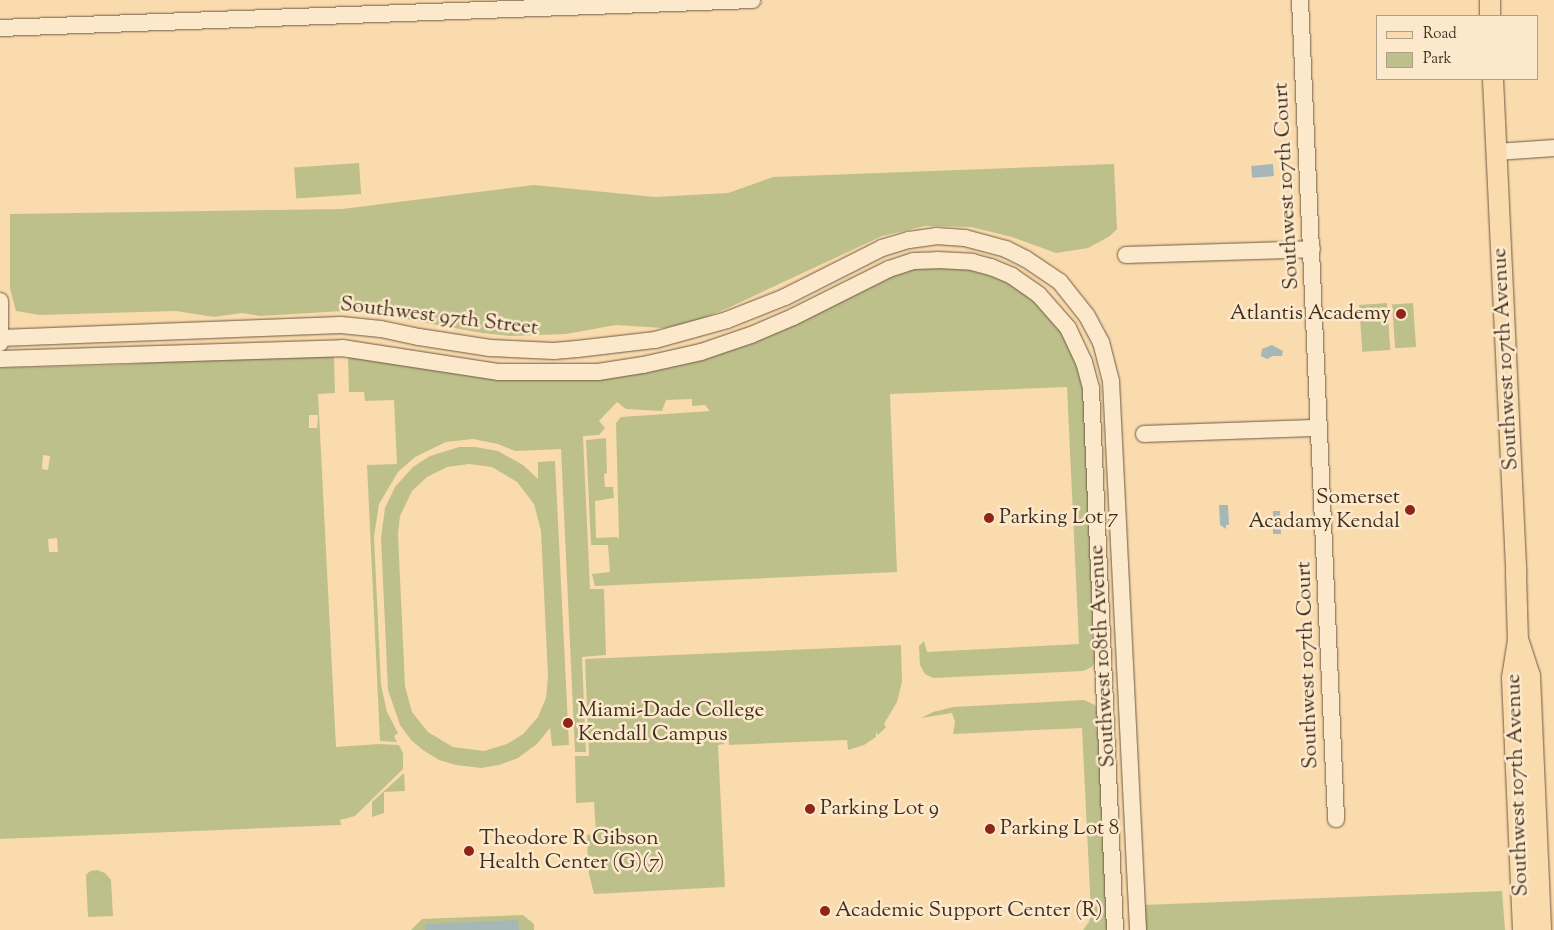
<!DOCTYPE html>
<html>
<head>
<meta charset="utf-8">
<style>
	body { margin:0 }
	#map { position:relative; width:1554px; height:930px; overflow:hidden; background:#fadbae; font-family:"Sorts Mill Goudy",serif }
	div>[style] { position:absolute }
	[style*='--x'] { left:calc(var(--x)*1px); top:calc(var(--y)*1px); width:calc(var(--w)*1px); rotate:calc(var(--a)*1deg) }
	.green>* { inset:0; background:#bec08b; transform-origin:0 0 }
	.water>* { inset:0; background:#a5b8b7; transform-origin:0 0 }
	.roads { filter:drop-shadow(0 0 1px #6e5a44) drop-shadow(0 0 1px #6e5a44) }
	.minor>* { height:16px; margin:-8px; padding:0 8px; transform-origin:8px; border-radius:8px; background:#fce8ca }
	.major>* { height:20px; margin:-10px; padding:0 10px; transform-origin:10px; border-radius:10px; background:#fadbae }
	.dots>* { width:14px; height:14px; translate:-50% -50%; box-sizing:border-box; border:2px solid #fce8ca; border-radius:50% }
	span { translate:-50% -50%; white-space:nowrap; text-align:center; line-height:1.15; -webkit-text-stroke:5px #fce8ca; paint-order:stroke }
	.street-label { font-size:21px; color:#402f20 }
	.poi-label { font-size:21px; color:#402f20 }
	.right { translate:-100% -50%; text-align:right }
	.left { translate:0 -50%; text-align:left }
	.legend { position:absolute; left:1376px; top:15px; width:162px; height:65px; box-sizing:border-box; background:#fce8ca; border:1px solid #b19e86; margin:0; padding:6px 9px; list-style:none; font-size:15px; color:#402f20 }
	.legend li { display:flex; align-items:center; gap:10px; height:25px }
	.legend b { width:25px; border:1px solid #b19e86 }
</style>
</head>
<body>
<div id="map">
	<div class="green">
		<i style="left:359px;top:163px;width:31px;height:65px;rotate:86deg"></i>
		<i style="clip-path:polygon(1114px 164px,1117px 229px,1110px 236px,1088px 248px,1056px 253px,1012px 237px,971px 227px,925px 226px,882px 236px,728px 308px,688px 324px,663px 328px,616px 325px,566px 334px,511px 336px,482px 333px,367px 312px,343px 311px,261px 316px,242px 313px,214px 317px,176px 311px,40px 315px,16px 311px,10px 289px,10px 214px,342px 209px,534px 185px,655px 197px,728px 193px,773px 177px)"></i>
		<i style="clip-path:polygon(962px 267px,998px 277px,1027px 294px,1057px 322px,1071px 346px,1084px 390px,1096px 659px,1092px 667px,1083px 671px,933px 678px,925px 674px,920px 665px,919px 646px,924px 641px,927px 652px,1079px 644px,1067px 387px,890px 394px,897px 572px,595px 586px,592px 574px,610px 572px,608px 545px,591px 545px,586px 440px,606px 438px,607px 473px,604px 474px,605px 487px,613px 487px,614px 498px,595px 501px,596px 538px,617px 537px,619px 539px,616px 423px,621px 417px,710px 411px,705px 405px,692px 406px,692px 399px,666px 400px,662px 411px,626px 409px,617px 402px,599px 421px,605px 428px,599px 435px,583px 436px,590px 589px,604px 589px,606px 655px,582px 657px,586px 752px,575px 752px,561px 449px,515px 451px,498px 444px,473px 439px,446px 442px,415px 457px,398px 472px,379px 504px,374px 537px,381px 685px,387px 712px,398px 733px,394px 736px,397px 742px,380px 741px,367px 465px,397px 464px,394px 400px,365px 401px,364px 392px,349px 392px,348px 358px,352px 356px,626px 374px,911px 269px)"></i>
		<i style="left:1387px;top:303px;width:47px;height:28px;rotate:86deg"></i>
		<i style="left:1413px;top:303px;width:44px;height:21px;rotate:86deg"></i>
		<i style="clip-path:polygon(evenodd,334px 355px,335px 393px,318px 394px,336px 747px,380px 744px,399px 745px,403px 753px,403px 769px,355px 816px,340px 820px,341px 825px,0 839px,0 368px,116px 365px,223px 358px,334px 355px,309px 415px,318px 415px,317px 428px,309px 428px,309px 415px,334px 355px,43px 455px,50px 456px,48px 470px,42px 469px,43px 455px,334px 355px,57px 538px,58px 552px,49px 552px,48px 539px,57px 538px)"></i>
		<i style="clip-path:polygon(evenodd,459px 447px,475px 447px,498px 451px,523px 465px,538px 479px,538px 462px,555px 461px,569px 745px,552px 746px,550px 728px,537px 744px,518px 758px,499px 765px,481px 768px,456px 765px,439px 760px,423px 750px,411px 740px,400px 725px,388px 690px,381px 538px,385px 508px,395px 487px,413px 467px,430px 456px,459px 447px,469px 464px,492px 467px,517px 482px,534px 504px,541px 531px,548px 676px,546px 698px,538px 717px,523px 734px,507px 744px,484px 751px,453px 747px,428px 732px,412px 712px,405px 686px,398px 534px,400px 516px,412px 491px,427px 477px,447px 467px,469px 464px)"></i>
		<i style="clip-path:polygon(901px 645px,902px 682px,897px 702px,884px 724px,886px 727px,878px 735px,876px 732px,876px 737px,864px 745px,848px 750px,847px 740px,729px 745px,728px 732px,724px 732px,724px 744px,718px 745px,725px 887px,594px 894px,588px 870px,587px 835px,596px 834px,594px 802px,576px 803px,575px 756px,589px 756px,585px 659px)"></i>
		<i style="clip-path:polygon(1084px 700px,1095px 705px,1097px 711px,1109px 930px,1083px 930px,1089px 922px,1091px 913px,1082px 728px,953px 734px,955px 722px,952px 713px,921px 718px,933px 712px,953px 707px)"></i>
		<i style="clip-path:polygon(404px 773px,405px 791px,384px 792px,384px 813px,372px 817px,372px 802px)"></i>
		<i style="clip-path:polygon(97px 870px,105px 873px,111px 880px,113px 916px,88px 917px,86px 875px,90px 871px)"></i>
		<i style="clip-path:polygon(1502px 891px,1505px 930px,1144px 930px,1143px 905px)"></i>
		<i style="clip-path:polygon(523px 915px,534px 924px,534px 930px,411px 930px,422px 919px)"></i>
	</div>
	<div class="water">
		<i style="left:1273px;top:164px;width:12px;height:22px;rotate:85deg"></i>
		<i style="clip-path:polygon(1272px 345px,1283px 351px,1282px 356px,1273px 356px,1267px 359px,1261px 356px,1262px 349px)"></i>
		<i style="clip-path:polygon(1219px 505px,1228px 505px,1229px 525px,1226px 525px,1226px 529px,1220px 525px)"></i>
		<i style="clip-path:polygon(1273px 511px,1280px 511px,1281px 534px,1273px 534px,1273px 526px,1268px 526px,1267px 520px,1273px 520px)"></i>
		<i style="clip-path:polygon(518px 920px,519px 930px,425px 930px,425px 924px)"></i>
	</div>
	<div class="roads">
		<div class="minor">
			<i style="--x:1300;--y:0;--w:820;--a:87.48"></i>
			<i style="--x:0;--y:28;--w:753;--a:-2.13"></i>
			<i style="--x:1497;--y:152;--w:57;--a:-4"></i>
			<i style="--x:1126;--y:255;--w:186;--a:-1.8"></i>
			<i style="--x:0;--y:301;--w:42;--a:90"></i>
			<i style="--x:0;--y:338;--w:341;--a:-2.2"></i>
			<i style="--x:341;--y:325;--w:40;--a:5.7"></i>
			<i style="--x:381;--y:329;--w:39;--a:12"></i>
			<i style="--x:419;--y:337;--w:72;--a:8.8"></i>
			<i style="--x:490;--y:348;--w:64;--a:2.7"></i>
			<i style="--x:554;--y:351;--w:23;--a:-5"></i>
			<i style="--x:577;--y:349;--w:79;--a:-6.6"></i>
			<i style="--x:655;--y:340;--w:75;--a:-15.5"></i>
			<i style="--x:727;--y:320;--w:62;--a:-21.6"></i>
			<i style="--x:785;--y:297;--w:109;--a:-26.8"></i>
			<i style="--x:882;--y:248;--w:28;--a:-17"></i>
			<i style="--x:909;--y:240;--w:27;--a:-8"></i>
			<i style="--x:936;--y:236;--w:29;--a:4"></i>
			<i style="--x:965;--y:238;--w:42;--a:15"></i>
			<i style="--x:1006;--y:249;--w:22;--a:27"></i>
			<i style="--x:1026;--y:259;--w:41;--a:34.1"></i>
			<i style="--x:1060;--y:282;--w:43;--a:51.5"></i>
			<i style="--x:1087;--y:316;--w:30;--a:62"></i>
			<i style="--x:1101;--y:342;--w:40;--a:75.6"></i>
			<i style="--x:1111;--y:381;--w:550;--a:87.18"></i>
			<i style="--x:0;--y:359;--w:342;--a:-1.8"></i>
			<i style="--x:342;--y:348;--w:159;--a:8.7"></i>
			<i style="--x:499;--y:372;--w:99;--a:0"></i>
			<i style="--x:598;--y:372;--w:46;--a:-8.8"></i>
			<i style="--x:643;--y:365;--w:59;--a:-12.6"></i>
			<i style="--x:701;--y:352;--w:53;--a:-18.8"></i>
			<i style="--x:751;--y:335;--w:46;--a:-23.2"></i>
			<i style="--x:793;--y:317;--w:107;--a:-26.6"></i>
			<i style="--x:889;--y:269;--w:26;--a:-18"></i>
			<i style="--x:914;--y:261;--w:23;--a:-2"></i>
			<i style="--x:937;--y:260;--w:35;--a:3"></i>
			<i style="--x:972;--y:262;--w:20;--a:15"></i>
			<i style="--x:991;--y:267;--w:23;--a:23"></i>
			<i style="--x:1012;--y:276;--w:33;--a:35"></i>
			<i style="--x:1039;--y:295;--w:44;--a:48.7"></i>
			<i style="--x:1068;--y:328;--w:38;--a:65"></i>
			<i style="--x:1084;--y:362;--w:28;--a:75"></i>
			<i style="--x:1091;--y:389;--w:542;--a:87.46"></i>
			<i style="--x:1144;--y:434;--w:175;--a:-2"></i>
		</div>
		<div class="major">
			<i style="--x:1490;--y:0;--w:16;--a:90"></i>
			<i style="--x:1493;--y:79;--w:496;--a:87.3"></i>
			<i style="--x:1516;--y:574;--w:66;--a:88.3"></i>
			<i style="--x:1518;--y:640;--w:38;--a:99"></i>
			<i style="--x:1512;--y:678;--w:252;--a:87.5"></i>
			<i style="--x:1519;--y:642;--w:36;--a:72"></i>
			<i style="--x:1530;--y:676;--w:254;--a:87.5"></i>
		</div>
	</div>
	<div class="dots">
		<i style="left:1401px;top:314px;background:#8f2418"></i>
		<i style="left:1410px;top:510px;background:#8f2418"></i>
		<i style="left:989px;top:518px;background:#8f2418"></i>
		<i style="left:568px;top:723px;background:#8f2418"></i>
		<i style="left:810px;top:809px;background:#8f2418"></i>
		<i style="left:990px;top:829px;background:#8f2418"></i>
		<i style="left:469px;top:851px;background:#8f2418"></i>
		<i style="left:825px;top:911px;background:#8f2418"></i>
	</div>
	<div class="street-label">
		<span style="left:1287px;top:186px;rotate:-93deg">Southwest 107th Court</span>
		<span style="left:439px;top:317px;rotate:7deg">Southwest 97th Street</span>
		<span style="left:1506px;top:359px;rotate:-93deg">Southwest 107th Avenue</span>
		<span style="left:1103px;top:656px;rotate:-93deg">Southwest 108th Avenue</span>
		<span style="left:1308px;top:665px;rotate:-92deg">Southwest 107th Court</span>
		<span style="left:1518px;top:785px;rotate:-92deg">Southwest 107th Avenue</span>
	</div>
	<div class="poi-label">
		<span class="right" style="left:1391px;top:314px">Atlantis Academy</span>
		<span class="right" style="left:1400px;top:510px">Somerset<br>Acadamy Kendal</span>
		<span class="left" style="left:999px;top:518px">Parking Lot 7</span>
		<span class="left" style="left:578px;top:723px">Miami-Dade College<br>Kendall Campus</span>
		<span class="left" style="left:820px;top:809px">Parking Lot 9</span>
		<span class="left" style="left:1000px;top:829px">Parking Lot 8</span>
		<span class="left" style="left:479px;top:851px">Theodore R Gibson<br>Health Center (G)(7)</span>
		<span class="left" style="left:835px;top:911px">Academic Support Center (R)</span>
	</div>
	<ul class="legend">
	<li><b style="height:6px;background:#fadbae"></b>Road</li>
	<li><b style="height:14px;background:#bec08b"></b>Park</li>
	</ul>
</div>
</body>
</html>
